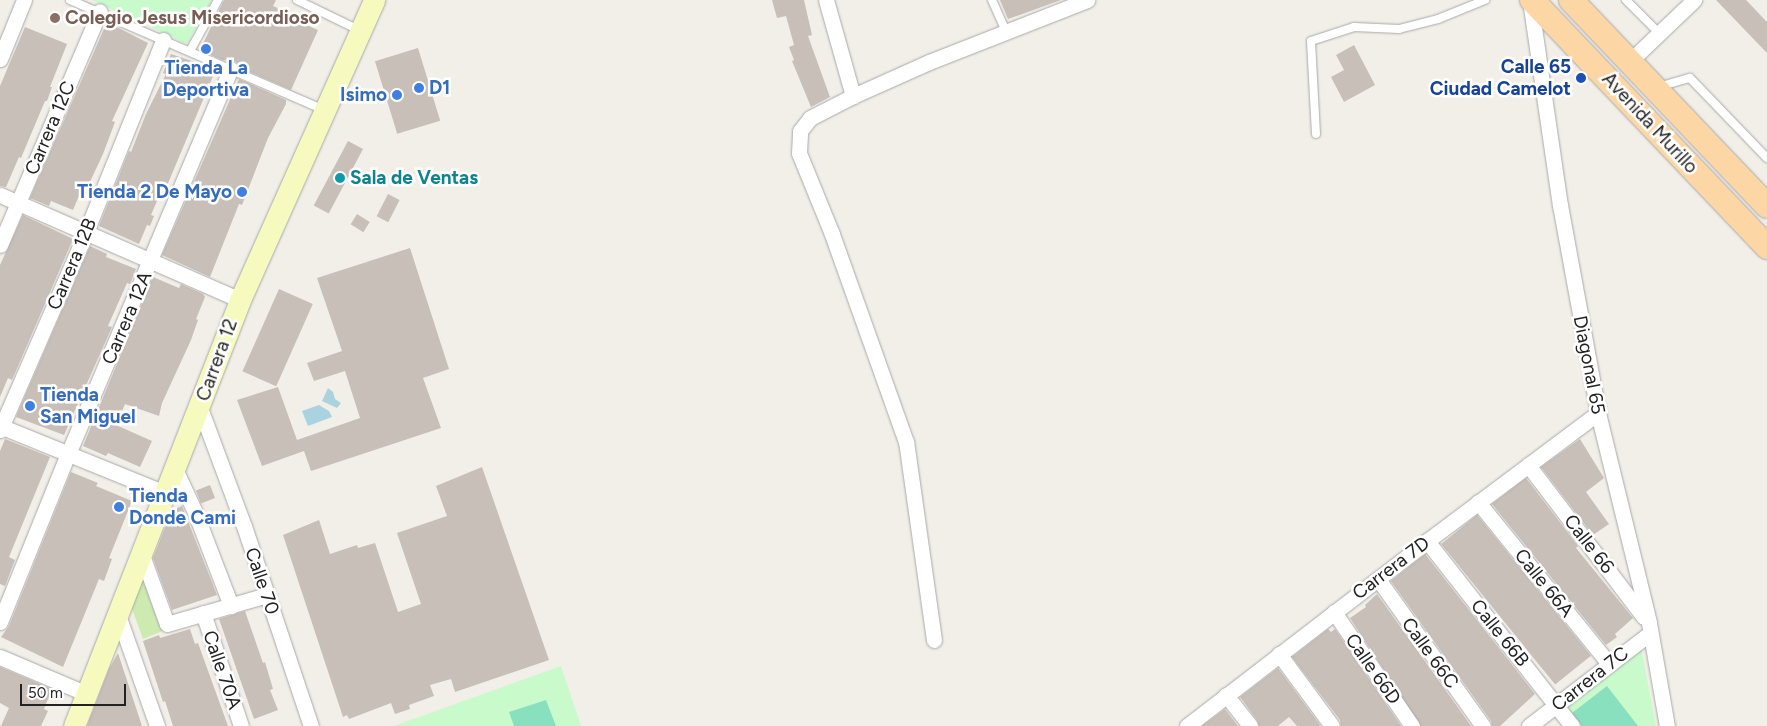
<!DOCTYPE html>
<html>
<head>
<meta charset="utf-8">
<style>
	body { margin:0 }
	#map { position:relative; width:1767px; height:726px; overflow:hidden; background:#f2efe9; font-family:Figtree,sans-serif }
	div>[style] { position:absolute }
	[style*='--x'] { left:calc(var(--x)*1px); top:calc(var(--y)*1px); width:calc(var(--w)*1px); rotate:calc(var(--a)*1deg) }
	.grass>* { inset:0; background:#cdebb0 }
	.park>* { inset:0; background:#c8facc }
	.pitch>* { inset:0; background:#88e0be }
	.water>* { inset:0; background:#aad3df }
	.building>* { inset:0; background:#c7bfb8; transform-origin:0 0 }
	.roads { filter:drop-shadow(0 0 1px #a9a9a9) drop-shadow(0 0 1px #a9a9a9) }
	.lane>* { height:8px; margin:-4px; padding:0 4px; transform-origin:4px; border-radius:4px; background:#fff }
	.street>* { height:15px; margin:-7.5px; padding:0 7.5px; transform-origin:7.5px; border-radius:7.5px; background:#fff }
	.secondary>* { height:21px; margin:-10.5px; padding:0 10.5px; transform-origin:10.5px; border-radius:10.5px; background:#f7fabf }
	.primary>* { height:24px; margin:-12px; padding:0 12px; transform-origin:12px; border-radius:12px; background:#fcd6a4 }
	.dots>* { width:14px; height:14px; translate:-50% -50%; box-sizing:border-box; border:2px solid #fff; border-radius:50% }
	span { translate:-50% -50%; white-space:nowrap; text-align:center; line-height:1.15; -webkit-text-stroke:5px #fff; paint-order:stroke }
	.education-label { font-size:19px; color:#785e54; font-weight:700 }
	.left { translate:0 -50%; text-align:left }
	.transit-label { font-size:19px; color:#164399; font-weight:700 }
	.right { translate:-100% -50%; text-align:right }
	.shop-label { font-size:19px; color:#366cbe; font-weight:700 }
	.street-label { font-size:19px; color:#222 }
	.culture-label { font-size:19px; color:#0d838f; font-weight:700 }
	.scale { position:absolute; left:20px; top:684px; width:106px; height:22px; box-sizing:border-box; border:2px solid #222; border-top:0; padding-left:6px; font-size:15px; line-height:18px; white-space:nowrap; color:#222; -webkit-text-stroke:4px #fff; paint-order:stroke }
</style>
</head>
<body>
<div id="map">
	<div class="grass">
		<i style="clip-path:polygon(144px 573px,165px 630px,143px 639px,131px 606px)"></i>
	</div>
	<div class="park">
		<i style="clip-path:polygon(92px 0,212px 0,187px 44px)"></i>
		<i style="clip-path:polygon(1641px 647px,1656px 726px,1578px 726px,1562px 705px)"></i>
		<i style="clip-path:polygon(561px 666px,581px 726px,394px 726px)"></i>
	</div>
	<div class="pitch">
		<i style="clip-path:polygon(1607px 686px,1638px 726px,1582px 726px,1572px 713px)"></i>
		<i style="clip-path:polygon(546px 700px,556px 726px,514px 726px,509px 712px)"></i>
	</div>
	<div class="water">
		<i style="clip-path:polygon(328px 388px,333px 392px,335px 399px,341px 403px,337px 408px,322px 401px)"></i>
		<i style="clip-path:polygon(319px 405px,329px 411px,332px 417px,308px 426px,302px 411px)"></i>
	</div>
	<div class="building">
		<i style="clip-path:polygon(224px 0,276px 0,273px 6px,297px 16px,295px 20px,318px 30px,291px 90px,243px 69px,235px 61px,222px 60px,200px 50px)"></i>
		<i style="clip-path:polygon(772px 0,804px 0,812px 35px,808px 36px,830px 97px,811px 107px,792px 61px,794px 60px,789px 47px,794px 45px,786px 16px,777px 18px)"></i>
		<i style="clip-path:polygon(1000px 0,1061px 0,1008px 19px)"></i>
		<i style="clip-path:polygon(1716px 0,1746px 0,1767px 22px,1767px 53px)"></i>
		<i style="clip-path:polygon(107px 22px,148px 43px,112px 121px,115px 122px,103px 154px,88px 186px,84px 184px,73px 210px,51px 201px,49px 206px,30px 198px)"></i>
		<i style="clip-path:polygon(25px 27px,67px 44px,50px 87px,52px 87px,47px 101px,45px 101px,21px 158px,19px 157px,6px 187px,0 186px,0 86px)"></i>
		<i style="clip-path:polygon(1354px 45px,1375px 85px,1344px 102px,1331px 77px,1344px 70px,1336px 55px)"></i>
		<i style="left:418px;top:48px;width:76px;height:45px;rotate:73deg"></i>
		<i style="clip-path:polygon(171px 54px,216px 69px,166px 188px,163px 187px,151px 215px,154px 216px,150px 226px,147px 225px,139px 244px,99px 226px,129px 151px,131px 152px,146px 114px,166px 74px,163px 73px)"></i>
		<i style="clip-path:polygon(239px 79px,286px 100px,286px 104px,268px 138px,242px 205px,239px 204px,210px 277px,162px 255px)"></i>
		<i style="left:348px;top:141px;width:17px;height:73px;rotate:28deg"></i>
		<i style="left:388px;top:194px;width:13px;height:25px;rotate:27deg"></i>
		<i style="left:357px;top:214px;width:15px;height:12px;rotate:32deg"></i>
		<i style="clip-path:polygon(23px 215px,73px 239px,12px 380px,8px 378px,0 397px,0 265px)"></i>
		<i style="clip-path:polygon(90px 246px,107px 254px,106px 257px,136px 269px,130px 284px,127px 283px,108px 326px,112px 327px,64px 435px,16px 417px)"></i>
		<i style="clip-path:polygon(410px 248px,449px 369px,423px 378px,441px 428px,311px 471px,304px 451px,262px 466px,237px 400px,278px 387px,297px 440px,360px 418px,345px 371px,314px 381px,307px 363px,342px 351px,317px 278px)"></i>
		<i style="clip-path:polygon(153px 277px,179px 288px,181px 284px,203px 294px,205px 297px,196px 319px,198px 320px,191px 340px,162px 403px,159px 416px,125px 404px,116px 425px,152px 441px,140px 467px,108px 453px,106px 456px,83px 446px)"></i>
		<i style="left:279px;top:289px;width:37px;height:90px;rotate:24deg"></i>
		<i style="clip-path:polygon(5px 439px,50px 457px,9px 557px,15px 560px,5px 586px,0 584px,0 451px)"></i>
		<i style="clip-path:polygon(1580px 439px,1604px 478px,1586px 492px,1609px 524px,1593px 535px,1541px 467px)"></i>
		<i style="clip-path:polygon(482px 467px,549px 660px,455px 692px,451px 679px,430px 685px,434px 696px,409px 705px,410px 709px,395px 714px,391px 703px,349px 719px,347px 715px,343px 717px,283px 535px,319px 520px,330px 554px,357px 545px,358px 548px,375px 543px,398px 612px,421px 604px,397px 533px,447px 516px,436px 486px)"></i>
		<i style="clip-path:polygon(71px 472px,98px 483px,96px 486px,132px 501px,109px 558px,112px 559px,104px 581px,99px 579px,63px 667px,1px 637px,9px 626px)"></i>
		<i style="clip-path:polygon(1526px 478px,1578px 546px,1576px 548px,1633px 618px,1615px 634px,1617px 637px,1606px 645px,1492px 504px)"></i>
		<i style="left:210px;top:485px;width:14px;height:15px;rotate:69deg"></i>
		<i style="clip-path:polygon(182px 506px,217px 595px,172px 610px,153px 558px,172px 510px)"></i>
		<i style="left:1477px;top:515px;width:181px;height:46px;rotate:51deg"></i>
		<i style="clip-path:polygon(1425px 554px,1535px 694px,1500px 726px,1492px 726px,1491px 721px,1391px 581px)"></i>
		<i style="clip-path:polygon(1377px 594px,1471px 726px,1421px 726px,1350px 618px,1366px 607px,1365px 605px)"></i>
		<i style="clip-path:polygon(245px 611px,263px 663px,265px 662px,273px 689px,270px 690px,278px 710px,254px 719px,219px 619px)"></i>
		<i style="clip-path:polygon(190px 629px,195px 644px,198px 643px,228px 726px,173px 726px,165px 701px,163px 702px,143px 641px,159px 635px,160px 638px)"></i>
		<i style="clip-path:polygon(1328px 629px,1331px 632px,1335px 629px,1401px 726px,1341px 726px,1340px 720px,1292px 657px)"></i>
		<i style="clip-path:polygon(118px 653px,142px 726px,87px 726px,109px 669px)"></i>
		<i style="clip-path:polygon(0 667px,52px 689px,44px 709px,48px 711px,41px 726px,1px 726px,9px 708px,0 703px)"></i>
		<i style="clip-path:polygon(1278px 668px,1320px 725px,1319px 726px,1297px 726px,1289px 717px,1278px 726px,1259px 726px,1257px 720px,1240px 697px)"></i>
		<i style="clip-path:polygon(1225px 709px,1238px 726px,1202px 726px)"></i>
	</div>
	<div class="roads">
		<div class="lane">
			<i style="--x:70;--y:0;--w:277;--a:23.4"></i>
			<i style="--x:297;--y:0;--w:69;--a:25.8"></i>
			<i style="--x:992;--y:0;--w:34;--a:66"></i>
			<i style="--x:1626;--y:0;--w:47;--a:45"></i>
			<i style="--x:190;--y:51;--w:58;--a:-61.2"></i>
			<i style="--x:1658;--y:87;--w:33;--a:-16"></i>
			<i style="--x:1690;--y:78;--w:111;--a:46.1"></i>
			<i style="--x:1316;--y:134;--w:93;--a:-93.1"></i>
			<i style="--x:1311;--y:41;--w:45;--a:-18"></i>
			<i style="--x:1354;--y:27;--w:45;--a:2.5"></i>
			<i style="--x:1399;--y:29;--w:40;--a:-14.4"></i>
			<i style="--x:1438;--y:19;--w:51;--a:-22"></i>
		</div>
		<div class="street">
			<i style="--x:826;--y:0;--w:100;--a:74.3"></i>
			<i style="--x:1530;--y:0;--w:207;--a:81.7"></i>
			<i style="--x:1560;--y:205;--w:211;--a:79.6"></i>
			<i style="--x:1598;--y:413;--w:216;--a:76.3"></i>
			<i style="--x:1649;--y:623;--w:105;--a:80.1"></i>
			<i style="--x:0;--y:59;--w:64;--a:-67.9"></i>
			<i style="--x:1629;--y:62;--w:90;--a:-43.6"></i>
			<i style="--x:0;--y:195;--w:262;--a:23.6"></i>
			<i style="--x:0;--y:245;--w:254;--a:-66.9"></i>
			<i style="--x:200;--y:408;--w:126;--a:69.6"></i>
			<i style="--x:244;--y:526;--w:211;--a:71.5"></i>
			<i style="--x:0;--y:426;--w:178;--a:22.1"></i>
			<i style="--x:0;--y:430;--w:216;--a:-66.5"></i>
			<i style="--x:86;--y:232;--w:207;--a:-68.1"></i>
			<i style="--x:1528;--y:465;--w:191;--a:52.7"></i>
			<i style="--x:175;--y:469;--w:47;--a:65.1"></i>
			<i style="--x:195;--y:512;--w:101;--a:69"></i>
			<i style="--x:1478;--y:502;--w:208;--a:51"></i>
			<i style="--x:1427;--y:541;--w:235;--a:51.9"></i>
			<i style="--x:142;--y:555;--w:73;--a:70.1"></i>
			<i style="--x:167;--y:624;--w:104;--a:-16.2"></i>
			<i style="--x:1378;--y:579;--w:181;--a:54.5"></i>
			<i style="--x:1334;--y:612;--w:138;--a:55.6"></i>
			<i style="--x:203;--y:613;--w:119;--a:71.4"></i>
			<i style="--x:118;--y:615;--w:118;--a:70.6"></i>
			<i style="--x:0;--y:622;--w:181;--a:-68"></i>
			<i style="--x:68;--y:454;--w:418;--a:-67.1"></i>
			<i style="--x:934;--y:640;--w:200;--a:-98"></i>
			<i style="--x:906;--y:442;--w:221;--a:-109.6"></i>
			<i style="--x:832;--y:234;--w:87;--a:-112.2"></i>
			<i style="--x:799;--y:153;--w:22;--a:-87"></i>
			<i style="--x:800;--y:131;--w:16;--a:-52"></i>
			<i style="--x:810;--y:118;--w:48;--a:-27.1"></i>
			<i style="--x:853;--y:96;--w:83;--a:-24.1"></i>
			<i style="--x:929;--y:62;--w:170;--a:-21.4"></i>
			<i style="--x:1279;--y:654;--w:89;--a:53.6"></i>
			<i style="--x:0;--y:657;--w:95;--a:23"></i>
			<i style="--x:1226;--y:695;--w:39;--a:52"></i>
			<i style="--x:1187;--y:726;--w:303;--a:-37.6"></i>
			<i style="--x:1427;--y:541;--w:214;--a:-36.8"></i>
			<i style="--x:1529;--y:726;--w:153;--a:-37.5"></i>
		</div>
		<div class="secondary">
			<i style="--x:74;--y:726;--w:457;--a:-68.7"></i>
			<i style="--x:240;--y:300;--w:329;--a:-65.9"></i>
		</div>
		<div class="primary">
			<i style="--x:1532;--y:0;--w:341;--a:46.4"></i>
			<i style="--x:1571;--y:0;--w:284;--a:46.4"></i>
		</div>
	</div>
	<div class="dots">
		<i style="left:55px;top:18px;background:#8d6e63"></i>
		<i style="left:206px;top:49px;background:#3f7fe0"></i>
		<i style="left:1581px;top:78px;background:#1a4fb4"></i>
		<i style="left:419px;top:88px;background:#3f7fe0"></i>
		<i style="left:397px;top:95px;background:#3f7fe0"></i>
		<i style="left:340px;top:178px;background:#0f9aa8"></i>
		<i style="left:242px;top:192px;background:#3f7fe0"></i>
		<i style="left:30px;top:406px;background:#3f7fe0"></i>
		<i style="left:119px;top:507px;background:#3f7fe0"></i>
	</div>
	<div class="education-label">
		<span class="left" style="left:65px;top:18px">Colegio Jesus Misericordioso</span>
	</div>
	<div class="transit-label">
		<span class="right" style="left:1571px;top:78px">Calle 65<br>Ciudad Camelot</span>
	</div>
	<div class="shop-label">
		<span style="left:206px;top:79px">Tienda La<br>Deportiva</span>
		<span class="left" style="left:429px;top:88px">D1</span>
		<span class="right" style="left:387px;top:95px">Isimo</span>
		<span class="right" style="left:232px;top:192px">Tienda 2 De Mayo</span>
		<span class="left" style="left:40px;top:406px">Tienda<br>San Miguel</span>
		<span class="left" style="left:129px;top:507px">Tienda<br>Donde Cami</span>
	</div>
	<div class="street-label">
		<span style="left:1650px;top:123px;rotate:47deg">Avenida Murillo</span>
		<span style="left:50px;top:128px;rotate:-67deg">Carrera 12C</span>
		<span style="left:72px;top:264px;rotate:-67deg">Carrera 12B</span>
		<span style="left:127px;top:318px;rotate:-67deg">Carrera 12A</span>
		<span style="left:217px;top:360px;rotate:-70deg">Carrera 12</span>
		<span style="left:1589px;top:365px;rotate:79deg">Diagonal 65</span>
		<span style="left:1589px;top:544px;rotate:52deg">Calle 66</span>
		<span style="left:1391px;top:568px;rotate:-37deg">Carrera 7D</span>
		<span style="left:262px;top:581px;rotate:71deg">Calle 70</span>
		<span style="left:1544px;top:583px;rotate:51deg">Calle 66A</span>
		<span style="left:1500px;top:633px;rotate:51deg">Calle 66B</span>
		<span style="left:1430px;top:653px;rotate:54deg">Calle 66C</span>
		<span style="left:1373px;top:669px;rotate:55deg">Calle 66D</span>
		<span style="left:222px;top:670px;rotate:71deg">Calle 70A</span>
		<span style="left:1590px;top:679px;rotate:-38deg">Carrera 7C</span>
	</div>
	<div class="culture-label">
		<span class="left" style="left:350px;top:178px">Sala de Ventas</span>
	</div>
	<div class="scale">50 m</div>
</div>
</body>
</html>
